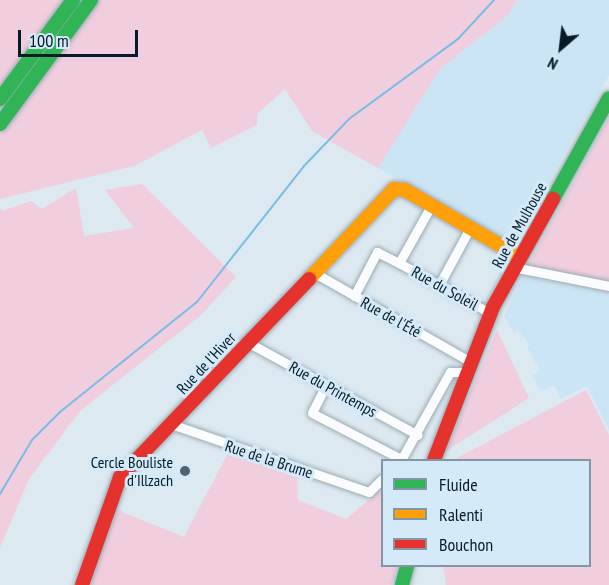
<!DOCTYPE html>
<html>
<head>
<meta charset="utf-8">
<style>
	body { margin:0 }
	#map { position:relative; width:609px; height:585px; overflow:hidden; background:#dde9f1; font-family:"PT Sans Narrow",sans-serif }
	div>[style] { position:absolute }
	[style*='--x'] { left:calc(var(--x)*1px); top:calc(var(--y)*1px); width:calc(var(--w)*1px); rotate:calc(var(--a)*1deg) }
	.built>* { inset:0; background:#cbe5f5 }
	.green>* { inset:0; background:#f0cede }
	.stream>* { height:2px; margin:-1px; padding:0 1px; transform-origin:1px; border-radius:1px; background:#77bde6 }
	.roads { filter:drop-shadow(0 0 2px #9cabb4) drop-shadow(0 0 2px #9cabb4) }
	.street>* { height:9px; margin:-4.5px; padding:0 4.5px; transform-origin:4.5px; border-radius:4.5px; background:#fafcfd }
	.fast>* { height:14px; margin:-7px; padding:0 7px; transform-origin:7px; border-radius:7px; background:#30b455 }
	.slow>* { height:14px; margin:-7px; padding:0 7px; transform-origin:7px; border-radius:7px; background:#ff9f0a }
	.jam>* { height:14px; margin:-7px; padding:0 7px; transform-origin:7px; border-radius:7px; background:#e5322d }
	.dots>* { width:16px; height:16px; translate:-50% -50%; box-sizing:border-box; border:3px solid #d5eaf9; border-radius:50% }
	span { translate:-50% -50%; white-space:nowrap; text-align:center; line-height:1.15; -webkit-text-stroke:6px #d5eaf9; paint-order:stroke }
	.street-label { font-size:16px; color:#051b27 }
	.poi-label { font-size:16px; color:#051b27 }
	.right { translate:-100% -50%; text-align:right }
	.legend { position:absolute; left:381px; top:459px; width:210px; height:108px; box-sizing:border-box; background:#d5eaf9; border:2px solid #8297a5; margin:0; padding:8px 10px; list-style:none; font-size:18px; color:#051b27 }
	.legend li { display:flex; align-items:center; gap:12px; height:30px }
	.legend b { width:30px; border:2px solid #8297a5 }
	.north { position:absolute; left:531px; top:18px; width:60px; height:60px; -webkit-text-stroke:4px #d5eaf9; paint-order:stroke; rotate:208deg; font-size:16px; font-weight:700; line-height:24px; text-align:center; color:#051b27 }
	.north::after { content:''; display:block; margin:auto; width:21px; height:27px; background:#051b27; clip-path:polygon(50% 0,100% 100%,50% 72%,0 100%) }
	.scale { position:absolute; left:18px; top:30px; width:120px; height:27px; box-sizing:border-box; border:3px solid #051b27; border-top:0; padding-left:8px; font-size:18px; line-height:21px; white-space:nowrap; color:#051b27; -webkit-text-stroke:4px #d5eaf9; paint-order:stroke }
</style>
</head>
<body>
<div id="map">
	<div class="built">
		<i style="clip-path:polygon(517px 0,609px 0,609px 75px,512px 246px,378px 168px,440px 69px,507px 16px)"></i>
		<i style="clip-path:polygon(523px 276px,609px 291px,609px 430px,587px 386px,561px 399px,554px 385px,541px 391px,532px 375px,540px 371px,527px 347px,529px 345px,518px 330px,514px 333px,504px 316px)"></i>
	</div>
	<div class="green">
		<i style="clip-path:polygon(0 0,65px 0,0 88px)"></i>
		<i style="clip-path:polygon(99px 0,517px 0,507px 16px,440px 69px,378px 168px,312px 131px,285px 89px,257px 114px,257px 125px,211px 148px,202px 130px,134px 166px,0 199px,0 135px)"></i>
		<i style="clip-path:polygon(609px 118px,609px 283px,527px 268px)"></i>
		<i style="clip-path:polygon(142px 184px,236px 277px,201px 315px,80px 411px,29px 479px,0 548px,0 206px,2px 211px,31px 201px,42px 209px,76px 188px,84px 236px,134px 228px,105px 190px)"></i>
		<i style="clip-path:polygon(497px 330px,529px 398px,446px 451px)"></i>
		<i style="clip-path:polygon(586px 390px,609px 435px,609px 585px,446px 585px,443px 567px,590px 566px,590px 460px,453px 460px)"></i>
		<i style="clip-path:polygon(229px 451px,297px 474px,298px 500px,346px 519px,382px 489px,382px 566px,397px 566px,392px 585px,90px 585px,94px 576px,90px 568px,115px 509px,184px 537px)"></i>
	</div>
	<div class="stream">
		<i style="--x:0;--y:494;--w:63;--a:-59.3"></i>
		<i style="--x:32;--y:440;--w:40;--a:-45"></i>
		<i style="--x:60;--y:412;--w:176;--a:-38.8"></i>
		<i style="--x:197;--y:302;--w:173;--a:-51.8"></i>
		<i style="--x:304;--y:166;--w:65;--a:-46.2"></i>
		<i style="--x:349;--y:119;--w:135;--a:-36.3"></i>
		<i style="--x:458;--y:39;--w:53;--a:-47.3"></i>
	</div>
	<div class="roads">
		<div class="street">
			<i style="--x:399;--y:263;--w:104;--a:28.8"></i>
			<i style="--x:513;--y:267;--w:98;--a:11.2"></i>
			<i style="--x:313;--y:272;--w:180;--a:29.7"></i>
			<i style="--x:439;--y:285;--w:65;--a:-61.5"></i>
			<i style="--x:354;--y:296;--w:50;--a:-62.4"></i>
			<i style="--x:377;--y:252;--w:25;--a:27"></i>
			<i style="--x:399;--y:263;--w:65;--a:-60.7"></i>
			<i style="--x:249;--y:343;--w:192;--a:28.6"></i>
			<i style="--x:326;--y:385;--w:31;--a:117"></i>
			<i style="--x:312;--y:413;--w:102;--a:27.3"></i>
			<i style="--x:171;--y:424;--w:209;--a:19"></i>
			<i style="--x:369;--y:492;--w:18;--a:-45"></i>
			<i style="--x:401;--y:460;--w:101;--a:-60.9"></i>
			<i style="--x:450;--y:372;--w:15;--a:0"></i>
		</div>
		<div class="fast">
			<i style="--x:0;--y:99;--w:123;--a:-53.6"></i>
			<i style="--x:0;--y:124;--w:154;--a:-53.7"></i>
			<i style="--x:553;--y:199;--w:115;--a:-61"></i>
			<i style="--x:402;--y:585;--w:20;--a:-75"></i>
		</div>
		<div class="slow">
			<i style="--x:309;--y:279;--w:124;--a:-46.6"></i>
			<i style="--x:394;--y:189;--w:11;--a:5"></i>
			<i style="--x:405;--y:190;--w:133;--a:30.2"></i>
		</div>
		<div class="jam">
			<i style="--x:434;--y:460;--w:164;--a:-68.9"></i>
			<i style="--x:493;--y:307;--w:124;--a:-60.9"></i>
			<i style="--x:82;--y:585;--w:114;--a:-70.6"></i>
			<i style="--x:120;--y:477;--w:274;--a:-46.3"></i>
		</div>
	</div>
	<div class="dots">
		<i style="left:185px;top:471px;background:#51636e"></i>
	</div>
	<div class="street-label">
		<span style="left:519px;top:225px;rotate:-61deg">Rue de Mulhouse</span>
		<span style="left:445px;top:288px;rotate:29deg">Rue du Soleil</span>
		<span style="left:391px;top:317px;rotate:29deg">Rue de l'Été</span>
		<span style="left:206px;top:363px;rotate:-47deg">Rue de l'Hiver</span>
		<span style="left:333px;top:389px;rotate:29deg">Rue du Printemps</span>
		<span style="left:269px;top:459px;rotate:18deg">Rue de la Brume</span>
	</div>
	<div class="poi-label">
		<span class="right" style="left:173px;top:471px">Cercle Bouliste<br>d'Illzach</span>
	</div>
	<ul class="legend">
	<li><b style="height:8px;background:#30b455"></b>Fluide</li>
	<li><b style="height:8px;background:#ff9f0a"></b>Ralenti</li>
	<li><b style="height:8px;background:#e5322d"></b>Bouchon</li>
	</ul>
	<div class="north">N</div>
	<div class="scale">100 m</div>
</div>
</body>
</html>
